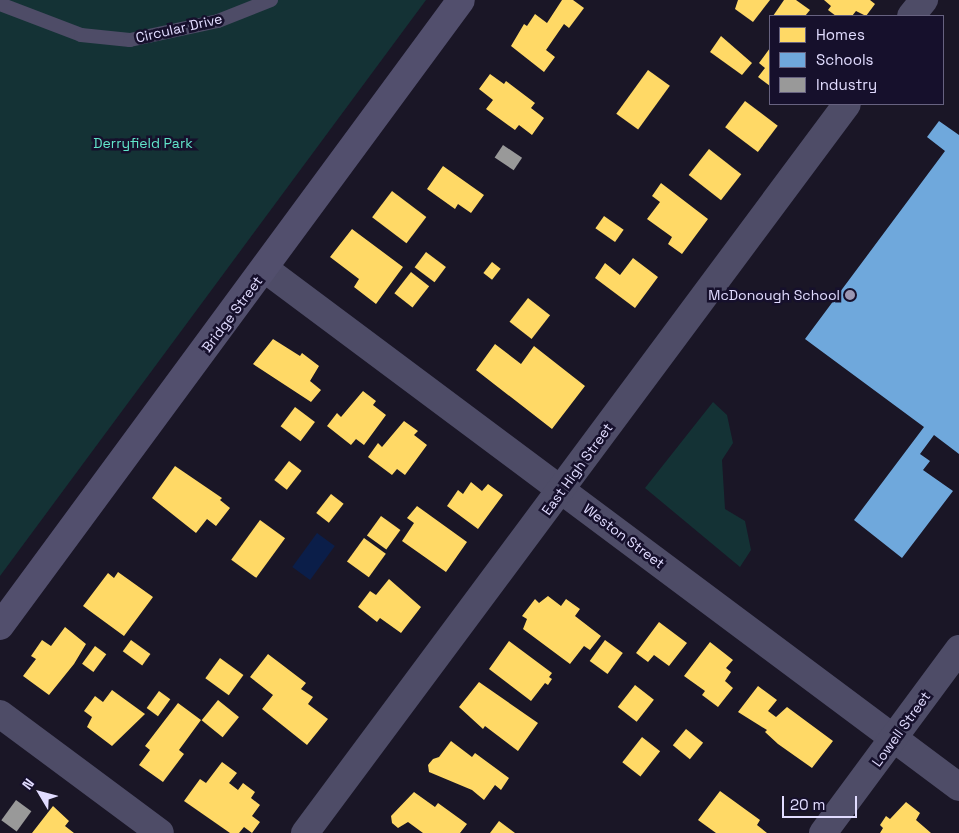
<!DOCTYPE html>
<html>
<head>
<meta charset="utf-8">
<style>
	body { margin:0 }
	#map { position:relative; width:959px; height:833px; overflow:hidden; background:#1a1626; font-family:"Space Grotesk",sans-serif }
	div>[style] { position:absolute }
	[style*='--x'] { left:calc(var(--x)*1px); top:calc(var(--y)*1px); width:calc(var(--w)*1px); rotate:calc(var(--a)*1deg) }
	.green>* { inset:0; background:#143235 }
	.water>* { inset:0; background:#0b1e49; transform-origin:0 0 }
	.homes>* { inset:0; background:#ffd966; transform-origin:0 0 }
	.schools>* { inset:0; background:#6fa8dc }
	.industry>* { inset:0; background:#999; transform-origin:0 0 }
	.service>* { height:14px; margin:-7px; padding:0 7px; transform-origin:7px; border-radius:7px; background:#4e4c67 }
	.minor>* { height:28px; margin:-14px; padding:0 14px; transform-origin:14px; border-radius:14px; background:#4e4c67 }
	.secondary>* { height:28px; margin:-14px; padding:0 14px; transform-origin:14px; border-radius:14px; background:#524f6d }
	.dots>* { width:14px; height:14px; translate:-50% -50%; box-sizing:border-box; border:2px solid #16102c; border-radius:50% }
	span { translate:-50% -50%; white-space:nowrap; text-align:center; line-height:1.15; -webkit-text-stroke:5px #16102c; paint-order:stroke }
	.street-label { font-size:14px; color:#e1dcff }
	.park-label { font-size:14px; color:#61e5ca }
	.poi-label { font-size:14px; color:#e1dcff }
	.right { translate:-100% -50%; text-align:right }
	.legend { position:absolute; left:769px; top:15px; width:175px; height:90px; box-sizing:border-box; background:#16102c; border:1px solid #676280; margin:0; padding:6px 9px; list-style:none; font-size:15px; color:#e1dcff }
	.legend li { display:flex; align-items:center; gap:10px; height:25px }
	.legend b { width:25px; border:1px solid #676280 }
	.north { position:absolute; left:15px; top:768px; width:50px; height:50px; -webkit-text-stroke:4px #16102c; paint-order:stroke; rotate:307deg; font-size:14px; font-weight:700; line-height:20px; text-align:center; color:#e1dcff }
	.north::after { content:''; display:block; margin:auto; width:18px; height:22px; background:#e1dcff; clip-path:polygon(50% 0,100% 100%,50% 72%,0 100%) }
	.scale { position:absolute; left:782px; top:796px; width:75px; height:22px; box-sizing:border-box; border:2px solid #e1dcff; border-top:0; padding-left:6px; font-size:15px; line-height:18px; white-space:nowrap; color:#e1dcff; -webkit-text-stroke:4px #16102c; paint-order:stroke }
</style>
</head>
<body>
<div id="map">
	<div class="green">
		<i style="clip-path:polygon(0 0,426px 0,0 576px)"></i>
		<i style="clip-path:polygon(713px 402px,727px 415px,733px 443px,722px 460px,725px 509px,745px 521px,751px 550px,740px 567px,645px 488px)"></i>
	</div>
	<div class="water">
		<i style="left:317px;top:533px;width:22px;height:42px;rotate:36deg"></i>
	</div>
	<div class="homes">
		<i style="clip-path:polygon(562px 0,573px 0,584px 8px,569px 28px,564px 24px,546px 50px,555px 57px,544px 72px,511px 46px,524px 24px,527px 26px,535px 14px,547px 23px)"></i>
		<i style="clip-path:polygon(738px 0,770px 0,753px 22px,735px 9px)"></i>
		<i style="clip-path:polygon(784px 0,796px 0,810px 10px,805px 16px,773px 16px)"></i>
		<i style="clip-path:polygon(824px 0,870px 0,875px 4px,866px 16px,856px 11px,852px 16px,836px 16px,828px 10px,831px 6px)"></i>
		<i style="clip-path:polygon(721px 36px,752px 63px,742px 75px,710px 52px)"></i>
		<i style="clip-path:polygon(770px 48px,770px 86px,758px 77px,765px 68px,759px 63px)"></i>
		<i style="left:648px;top:70px;width:27px;height:54px;rotate:36deg"></i>
		<i style="clip-path:polygon(490px 74px,504px 84px,506px 81px,535px 103px,531px 108px,544px 118px,532px 135px,519px 125px,515px 130px,486px 109px,493px 100px,479px 89px)"></i>
		<i style="left:745px;top:101px;width:41px;height:33px;rotate:37deg"></i>
		<i style="left:709px;top:149px;width:41px;height:33px;rotate:38deg"></i>
		<i style="clip-path:polygon(443px 166px,484px 195px,471px 213px,458px 204px,455px 209px,427px 189px)"></i>
		<i style="clip-path:polygon(661px 183px,708px 219px,682px 254px,668px 244px,672px 237px,647px 219px,660px 202px,652px 196px)"></i>
		<i style="left:392px;top:191px;width:43px;height:33px;rotate:37deg"></i>
		<i style="left:604px;top:216px;width:24px;height:15px;rotate:35deg"></i>
		<i style="clip-path:polygon(352px 229px,403px 267px,376px 304px,354px 287px,359px 279px,330px 257px)"></i>
		<i style="left:426px;top:252px;width:25px;height:19px;rotate:37deg"></i>
		<i style="clip-path:polygon(633px 258px,658px 277px,635px 308px,595px 278px,605px 263px,620px 275px)"></i>
		<i style="left:492px;top:262px;width:11px;height:14px;rotate:38deg"></i>
		<i style="left:411px;top:272px;width:23px;height:27px;rotate:38deg"></i>
		<i style="left:528px;top:298px;width:28px;height:30px;rotate:38deg"></i>
		<i style="clip-path:polygon(273px 339px,300px 356px,302px 353px,319px 366px,310px 381px,321px 390px,311px 402px,253px 364px)"></i>
		<i style="clip-path:polygon(495px 344px,521px 364px,534px 346px,585px 386px,552px 429px,476px 370px)"></i>
		<i style="clip-path:polygon(363px 391px,376px 401px,373px 405px,386px 415px,364px 445px,356px 439px,351px 445px,327px 426px,337px 413px,341px 417px)"></i>
		<i style="left:295px;top:407px;width:25px;height:24px;rotate:37deg"></i>
		<i style="clip-path:polygon(404px 421px,418px 431px,414px 435px,427px 445px,405px 475px,397px 469px,392px 475px,368px 457px,378px 443px,382px 447px)"></i>
		<i style="left:289px;top:461px;width:16px;height:24px;rotate:38deg"></i>
		<i style="clip-path:polygon(175px 466px,222px 498px,220px 500px,230px 508px,216px 526px,207px 519px,196px 533px,152px 498px)"></i>
		<i style="clip-path:polygon(471px 482px,482px 491px,488px 484px,503px 495px,478px 529px,447px 506px,458px 490px,463px 494px)"></i>
		<i style="left:331px;top:494px;width:16px;height:24px;rotate:38deg"></i>
		<i style="clip-path:polygon(417px 506px,467px 542px,446px 572px,402px 541px,414px 523px,407px 518px)"></i>
		<i style="left:381px;top:516px;width:24px;height:24px;rotate:36deg"></i>
		<i style="left:260px;top:520px;width:31px;height:49px;rotate:36deg"></i>
		<i style="left:364px;top:538px;width:27px;height:29px;rotate:36deg"></i>
		<i style="clip-path:polygon(118px 572px,153px 597px,124px 636px,83px 606px,108px 573px,114px 578px)"></i>
		<i style="clip-path:polygon(389px 579px,421px 607px,401px 633px,380px 618px,377px 622px,358px 607px,370px 591px,376px 595px)"></i>
		<i style="clip-path:polygon(548px 596px,561px 606px,566px 599px,580px 609px,575px 616px,601px 636px,590px 650px,584px 646px,570px 664px,523px 629px,527px 619px,522px 616px,535px 599px,539px 603px)"></i>
		<i style="clip-path:polygon(659px 622px,687px 643px,669px 666px,654px 655px,648px 662px,636px 653px)"></i>
		<i style="clip-path:polygon(65px 627px,86px 644px,74px 664px,49px 695px,23px 676px,36px 659px,31px 656px,42px 640px,51px 646px)"></i>
		<i style="left:131px;top:640px;width:24px;height:14px;rotate:36deg"></i>
		<i style="left:605px;top:640px;width:22px;height:26px;rotate:36deg"></i>
		<i style="clip-path:polygon(509px 641px,552px 673px,549px 677px,552px 679px,548px 685px,545px 683px,531px 701px,489px 669px)"></i>
		<i style="clip-path:polygon(710px 642px,733px 660px,726px 668px,731px 672px,725px 681px,733px 688px,718px 707px,702px 695px,705px 691px,684px 676px)"></i>
		<i style="left:95px;top:646px;width:14px;height:22px;rotate:36deg"></i>
		<i style="clip-path:polygon(268px 654px,306px 683px,301px 689px,313px 697px,308px 704px,328px 719px,307px 745px,262px 709px,273px 695px,250px 677px)"></i>
		<i style="left:220px;top:658px;width:29px;height:25px;rotate:36deg"></i>
		<i style="clip-path:polygon(479px 682px,538px 723px,518px 751px,485px 726px,483px 729px,459px 707px)"></i>
		<i style="left:635px;top:685px;width:24px;height:28px;rotate:38deg"></i>
		<i style="clip-path:polygon(758px 686px,777px 700px,768px 711px,776px 717px,787px 707px,833px 741px,812px 768px,778px 744px,765px 732px,767px 730px,738px 712px)"></i>
		<i style="clip-path:polygon(112px 690px,145px 714px,112px 746px,87px 727px,92px 717px,84px 711px,95px 696px,103px 702px)"></i>
		<i style="left:159px;top:691px;width:14px;height:21px;rotate:36deg"></i>
		<i style="left:218px;top:700px;width:27px;height:26px;rotate:39deg"></i>
		<i style="clip-path:polygon(178px 703px,201px 720px,179px 750px,184px 754px,163px 782px,139px 765px,150px 750px,145px 746px)"></i>
		<i style="left:686px;top:729px;width:22px;height:21px;rotate:39deg"></i>
		<i style="left:642px;top:737px;width:23px;height:32px;rotate:38deg"></i>
		<i style="clip-path:polygon(451px 741px,472px 757px,475px 753px,509px 778px,501px 790px,495px 785px,484px 800px,472px 790px,429px 772px,428px 765px,433px 759px,439px 757px)"></i>
		<i style="clip-path:polygon(222px 762px,237px 773px,229px 783px,238px 790px,243px 783px,255px 792px,251px 798px,260px 805px,252px 816px,260px 822px,252px 833px,244px 827px,239px 833px,230px 833px,184px 801px,200px 779px,206px 783px)"></i>
		<i style="clip-path:polygon(720px 791px,760px 820px,757px 825px,767px 833px,716px 833px,698px 820px)"></i>
		<i style="clip-path:polygon(414px 792px,435px 807px,438px 803px,467px 824px,460px 833px,423px 833px,408px 822px,398px 828px,392px 823px,391px 816px)"></i>
		<i style="clip-path:polygon(906px 802px,920px 813px,916px 820px,931px 833px,880px 833px,883px 828px,880px 825px,886px 816px,890px 819px)"></i>
		<i style="clip-path:polygon(53px 806px,69px 821px,65px 826px,74px 833px,32px 833px)"></i>
		<i style="clip-path:polygon(499px 821px,515px 833px,490px 833px)"></i>
	</div>
	<div class="schools">
		<i style="clip-path:polygon(939px 121px,959px 135px,959px 454px,934px 435px,920px 454px,930px 461px,923px 470px,953px 491px,902px 558px,854px 520px,924px 427px,805px 339px,945px 151px,927px 137px)"></i>
	</div>
	<div class="industry">
		<i style="left:503px;top:145px;width:23px;height:15px;rotate:34deg"></i>
		<i style="left:16px;top:800px;width:19px;height:25px;rotate:36deg"></i>
	</div>
	<div class="service">
		<i style="--x:0;--y:4;--w:87;--a:20.9"></i>
		<i style="--x:81;--y:35;--w:49;--a:5.8"></i>
		<i style="--x:130;--y:40;--w:90;--a:-12.2"></i>
		<i style="--x:218;--y:21;--w:57;--a:-21.6"></i>
	</div>
	<div class="minor">
		<i style="--x:911;--y:16;--w:21;--a:-51"></i>
		<i style="--x:265;--y:269;--w:866;--a:36.74"></i>
		<i style="--x:0;--y:714;--w:199;--a:36.6"></i>
		<i style="--x:305;--y:833;--w:908;--a:-53.37"></i>
		<i style="--x:823;--y:833;--w:229;--a:-53.5"></i>
	</div>
	<div class="secondary">
		<i style="--x:0;--y:626;--w:777;--a:-53.63"></i>
	</div>
	<div class="dots">
		<i style="left:850px;top:295px;background:#9b97b3"></i>
	</div>
	<div class="street-label">
		<span style="left:179px;top:28px;rotate:-13deg">Circular Drive</span>
		<span style="left:232px;top:314px;rotate:-53deg">Bridge Street</span>
		<span style="left:577px;top:469px;rotate:-54deg">East High Street</span>
		<span style="left:624px;top:536px;rotate:37deg">Weston Street</span>
		<span style="left:901px;top:729px;rotate:-54deg">Lowell Street</span>
	</div>
	<div class="park-label">
		<span style="left:143px;top:143px">Derryfield Park</span>
	</div>
	<div class="poi-label">
		<span class="right" style="left:840px;top:295px">McDonough School</span>
	</div>
	<ul class="legend">
	<li><b style="height:14px;background:#ffd966"></b>Homes</li>
	<li><b style="height:14px;background:#6fa8dc"></b>Schools</li>
	<li><b style="height:14px;background:#999"></b>Industry</li>
	</ul>
	<div class="north">N</div>
	<div class="scale">20 m</div>
</div>
</body>
</html>
